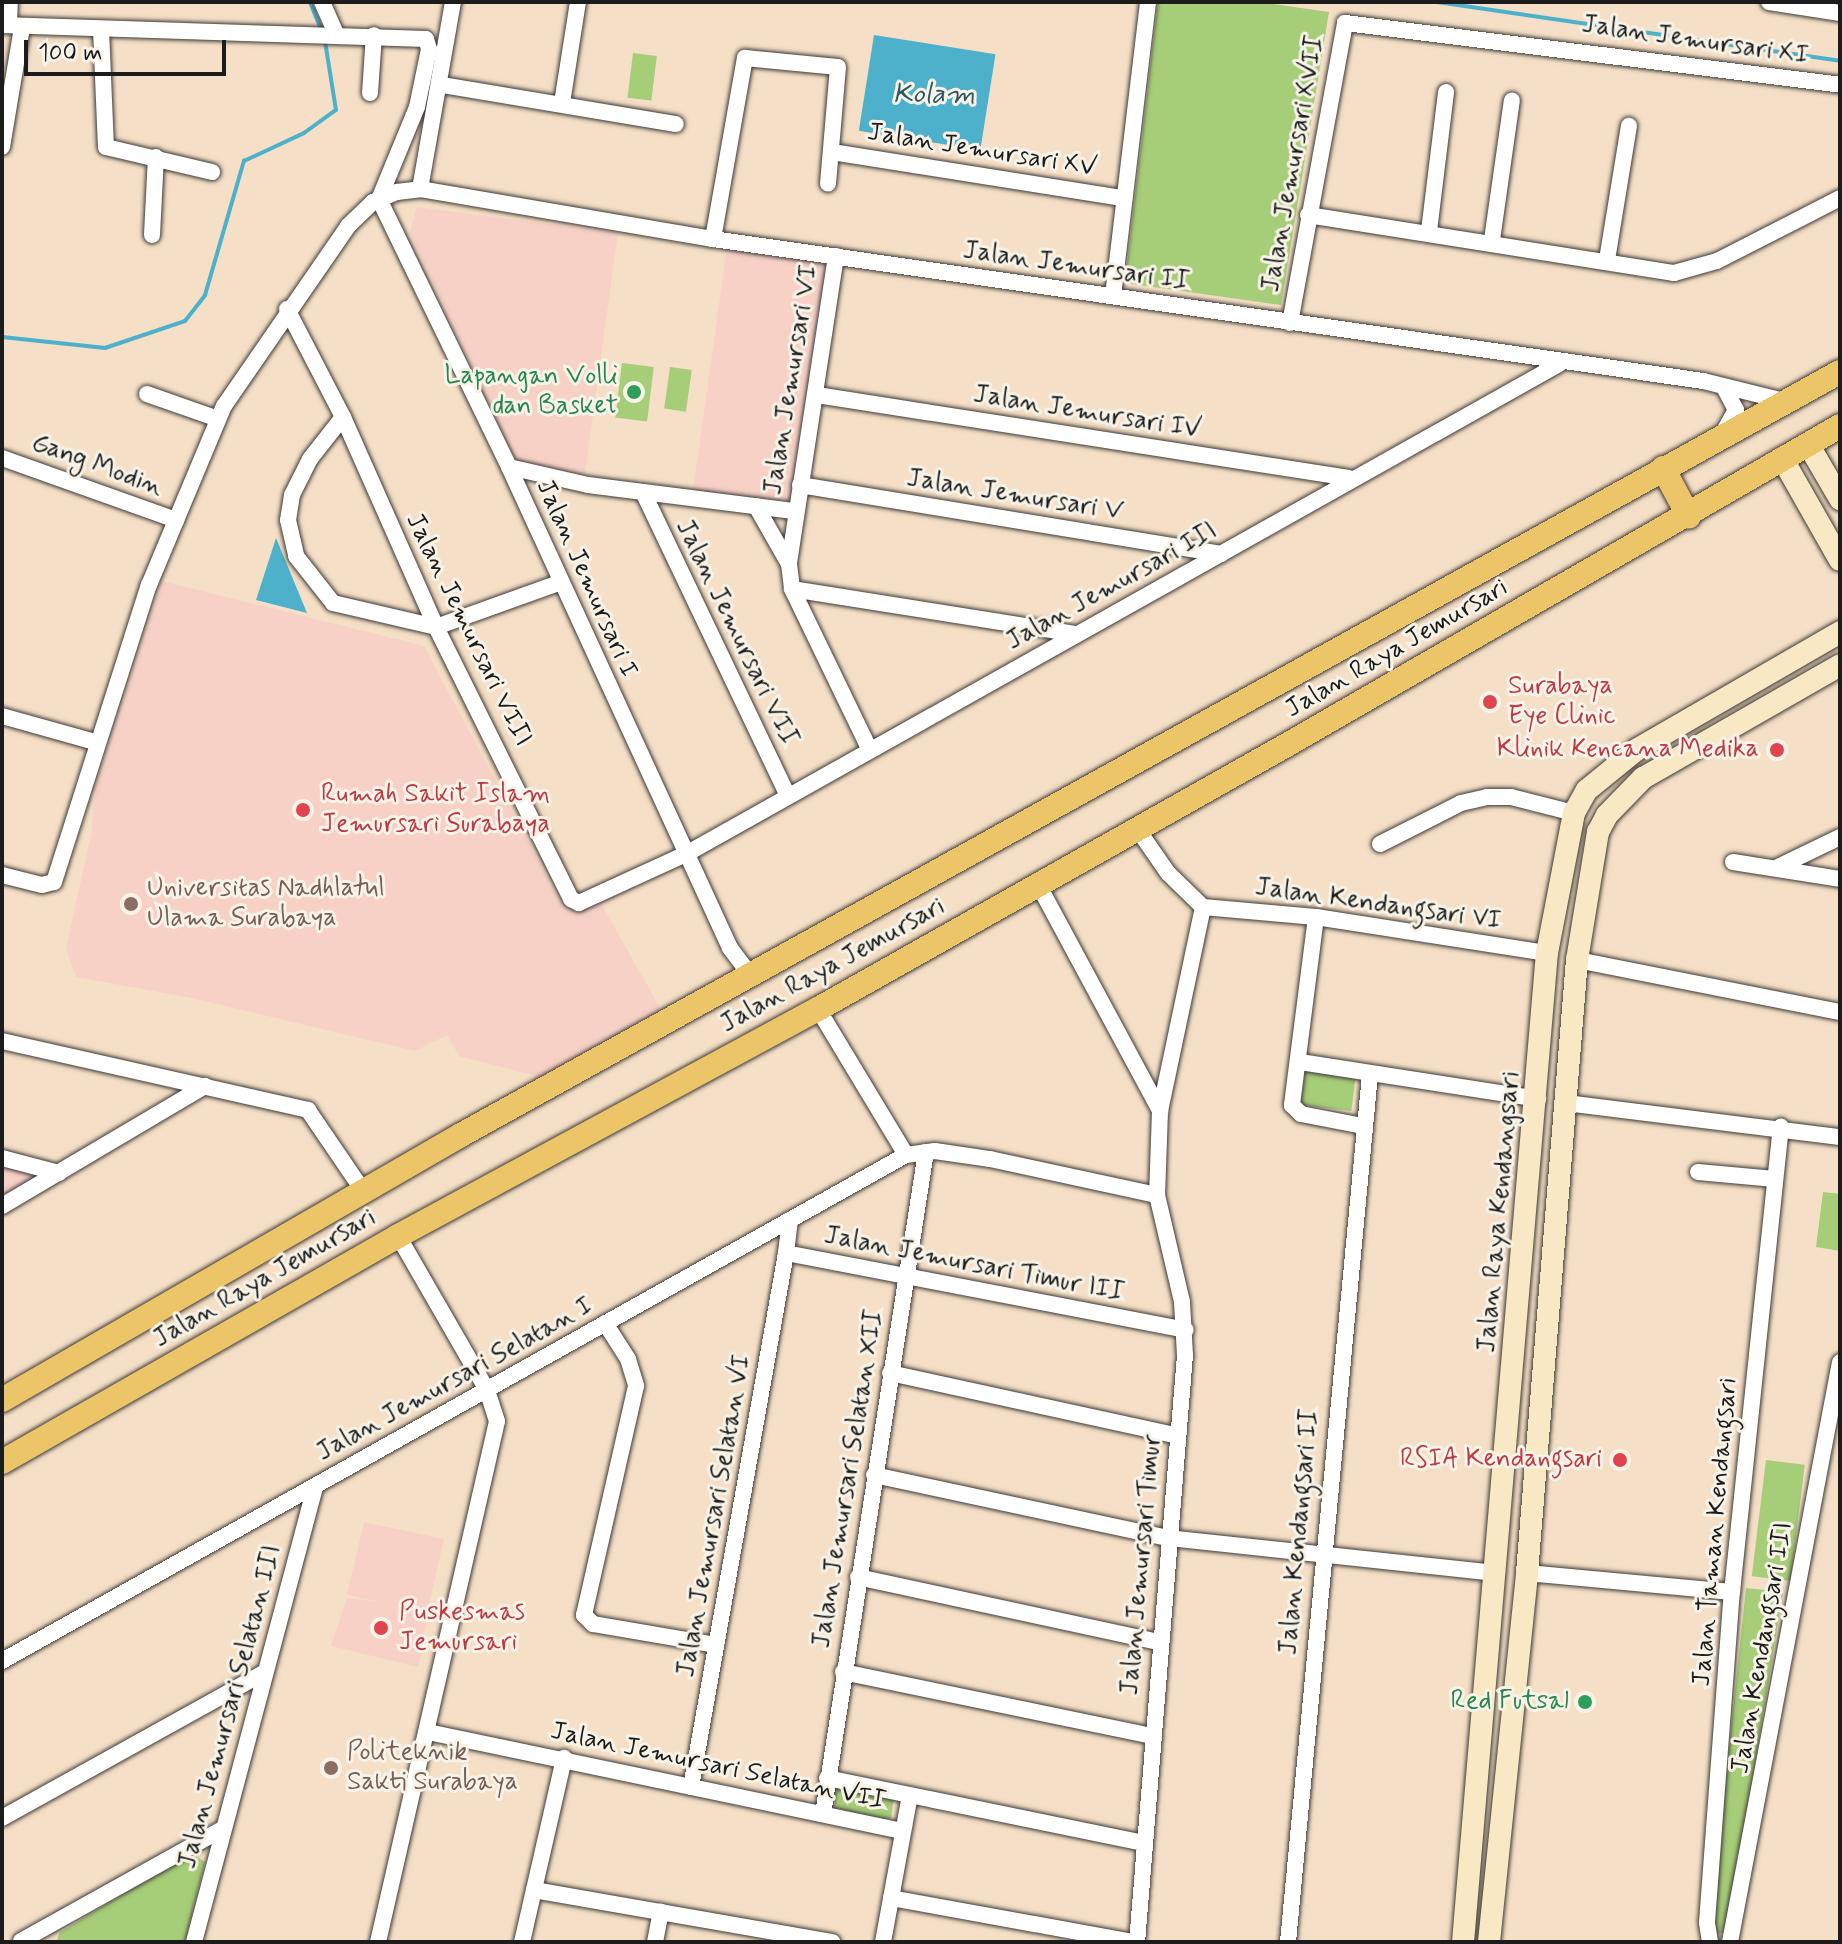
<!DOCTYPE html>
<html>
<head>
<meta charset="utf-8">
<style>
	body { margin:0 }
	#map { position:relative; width:1842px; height:1944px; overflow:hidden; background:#f5dfc6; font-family:Mynerve,sans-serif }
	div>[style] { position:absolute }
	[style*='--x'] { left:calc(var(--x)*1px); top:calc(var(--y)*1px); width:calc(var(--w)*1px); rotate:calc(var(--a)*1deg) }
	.built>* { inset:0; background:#f7d1c6; transform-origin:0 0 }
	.green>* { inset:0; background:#a6cd78; transform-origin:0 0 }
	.water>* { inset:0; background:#4db1cc; transform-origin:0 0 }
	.stream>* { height:4px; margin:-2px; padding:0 2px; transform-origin:2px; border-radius:2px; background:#4db1cc }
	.roads { filter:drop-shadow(0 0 2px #3d3936) drop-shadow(0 0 2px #3d3936) }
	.street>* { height:16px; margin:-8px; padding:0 8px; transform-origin:8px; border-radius:8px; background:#fff }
	.secondary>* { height:22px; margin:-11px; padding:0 11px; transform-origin:11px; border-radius:11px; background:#f8e8c3 }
	.primary>* { height:24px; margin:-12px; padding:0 12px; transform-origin:12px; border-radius:12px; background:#edc569 }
	.dots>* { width:22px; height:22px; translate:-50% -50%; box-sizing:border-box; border:4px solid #f7f3e8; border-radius:50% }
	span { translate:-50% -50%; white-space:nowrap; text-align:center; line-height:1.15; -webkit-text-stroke:6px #f7f3e8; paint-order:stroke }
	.street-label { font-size:26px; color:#1c1c1c }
	.leisure-label { font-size:26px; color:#27864d }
	.right { translate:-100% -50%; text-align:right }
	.health-label { font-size:26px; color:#be3a42 }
	.left { translate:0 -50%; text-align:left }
	.education-label { font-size:26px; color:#785e54 }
	.water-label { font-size:28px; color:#305862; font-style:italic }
	.frame { position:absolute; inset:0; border:4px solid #1c1c1c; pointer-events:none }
	.scale { position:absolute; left:24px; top:40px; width:202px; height:36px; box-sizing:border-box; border:4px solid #1c1c1c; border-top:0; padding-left:10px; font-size:24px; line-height:28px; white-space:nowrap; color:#1c1c1c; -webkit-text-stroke:6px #f7f3e8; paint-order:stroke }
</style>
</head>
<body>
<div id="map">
	<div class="built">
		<i style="clip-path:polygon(417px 207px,618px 233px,585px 474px,516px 462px,410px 232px)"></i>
		<i style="left:727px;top:248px;width:105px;height:245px;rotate:8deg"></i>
		<i style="clip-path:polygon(162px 581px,424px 646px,562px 905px,584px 909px,600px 902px,662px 1011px,544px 1078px,459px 1056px,447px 1035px,415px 1051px,192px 998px,76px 977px,66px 949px,91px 835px,96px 785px)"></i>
		<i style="clip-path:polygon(2px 1163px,35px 1170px,41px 1179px,2px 1200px)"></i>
		<i style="clip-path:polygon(364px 1522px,444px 1539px,428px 1609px,420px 1609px,428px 1611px,418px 1667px,331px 1646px,347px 1598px,382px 1602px,347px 1595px)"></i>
	</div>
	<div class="green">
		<i style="clip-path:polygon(1158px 2px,1260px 2px,1329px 12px,1281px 305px,1125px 283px)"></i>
		<i style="left:633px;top:53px;width:24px;height:45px;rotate:7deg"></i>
		<i style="left:622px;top:363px;width:32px;height:55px;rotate:7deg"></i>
		<i style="left:670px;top:367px;width:22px;height:42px;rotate:8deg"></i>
		<i style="left:1305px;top:1070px;width:51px;height:35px;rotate:7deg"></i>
		<i style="clip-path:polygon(1823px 1192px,1840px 1194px,1840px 1251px,1816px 1247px)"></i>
		<i style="left:1766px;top:1460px;width:39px;height:117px;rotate:7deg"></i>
		<i style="clip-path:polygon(1746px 1588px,1783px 1592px,1728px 1931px,1718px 1934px,1710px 1927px)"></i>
		<i style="clip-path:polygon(832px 1785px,894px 1796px,891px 1818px,879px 1820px,836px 1809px)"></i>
		<i style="clip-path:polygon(191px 1853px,205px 1862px,185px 1942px,57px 1941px,59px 1933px)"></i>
	</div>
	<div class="water">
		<i style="left:874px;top:35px;width:123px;height:97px;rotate:9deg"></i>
		<i style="clip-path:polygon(276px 538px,307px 613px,256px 600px)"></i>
	</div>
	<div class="stream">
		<i style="--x:310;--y:2;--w:32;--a:68"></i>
		<i style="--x:1437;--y:2;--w:407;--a:8.3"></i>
		<i style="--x:2;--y:337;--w:104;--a:6.1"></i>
		<i style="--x:105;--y:348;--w:84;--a:-18.6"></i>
		<i style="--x:185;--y:321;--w:33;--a:-52"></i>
		<i style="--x:205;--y:295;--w:140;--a:-73.8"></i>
		<i style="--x:244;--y:161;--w:66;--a:-25"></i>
		<i style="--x:304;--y:133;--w:39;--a:-36"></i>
		<i style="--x:336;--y:110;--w:70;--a:-99.1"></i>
	</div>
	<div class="roads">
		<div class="street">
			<i style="--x:322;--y:2;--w:36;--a:66"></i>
			<i style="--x:1769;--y:2;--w:72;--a:8.8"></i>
			<i style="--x:2;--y:25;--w:424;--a:1.9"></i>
			<i style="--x:426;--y:39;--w:10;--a:73"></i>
			<i style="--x:429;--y:49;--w:59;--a:101.7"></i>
			<i style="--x:417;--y:107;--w:100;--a:112.4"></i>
			<i style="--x:379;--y:199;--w:298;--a:64.1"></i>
			<i style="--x:509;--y:467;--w:529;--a:65.32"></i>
			<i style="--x:730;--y:948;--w:36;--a:53"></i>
			<i style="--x:9;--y:25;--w:23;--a:-88"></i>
			<i style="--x:101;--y:29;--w:118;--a:87.6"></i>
			<i style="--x:106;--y:147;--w:109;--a:13.3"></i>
			<i style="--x:442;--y:85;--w:237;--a:9.5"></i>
			<i style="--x:370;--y:93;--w:58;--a:-86.1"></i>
			<i style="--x:562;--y:103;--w:102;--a:-81"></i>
			<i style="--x:2;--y:147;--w:122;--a:-80.5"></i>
			<i style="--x:832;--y:152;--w:296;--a:9"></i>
			<i style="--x:420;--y:189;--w:190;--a:-80"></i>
			<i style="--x:1308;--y:215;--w:371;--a:9"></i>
			<i style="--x:1674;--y:273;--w:45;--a:-15.6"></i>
			<i style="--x:1717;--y:261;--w:138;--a:-27.1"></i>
			<i style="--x:1429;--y:231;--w:140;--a:-83"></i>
			<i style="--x:152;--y:235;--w:78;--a:-87.1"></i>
			<i style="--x:713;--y:239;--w:184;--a:-80"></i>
			<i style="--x:745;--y:58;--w:93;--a:5.5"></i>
			<i style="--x:838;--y:67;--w:117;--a:94.9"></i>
			<i style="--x:1492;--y:240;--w:141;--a:-81.9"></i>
			<i style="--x:836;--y:256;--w:312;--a:98.7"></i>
			<i style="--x:789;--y:564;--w:25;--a:83"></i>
			<i style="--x:792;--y:589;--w:177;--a:64.2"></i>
			<i style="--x:1607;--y:260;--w:136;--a:-80.7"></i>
			<i style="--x:1113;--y:296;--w:296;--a:-83.2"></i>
			<i style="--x:287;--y:309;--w:122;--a:62.6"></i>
			<i style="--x:343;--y:417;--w:230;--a:66.1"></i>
			<i style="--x:436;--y:627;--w:304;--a:63.6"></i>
			<i style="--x:571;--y:899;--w:9;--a:27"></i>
			<i style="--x:579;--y:903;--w:118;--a:-24.6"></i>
			<i style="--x:686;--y:854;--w:1001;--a:-29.3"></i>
			<i style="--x:1290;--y:323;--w:305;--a:-79.6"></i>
			<i style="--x:1345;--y:23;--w:499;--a:7.1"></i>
			<i style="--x:147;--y:394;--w:75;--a:19.4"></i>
			<i style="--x:817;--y:395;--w:538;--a:8.87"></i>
			<i style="--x:343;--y:417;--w:53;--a:128.2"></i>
			<i style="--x:310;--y:459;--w:40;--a:116.6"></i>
			<i style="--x:292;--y:495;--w:25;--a:99"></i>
			<i style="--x:288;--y:520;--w:37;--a:77"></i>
			<i style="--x:296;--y:556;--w:60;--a:51.8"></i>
			<i style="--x:333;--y:603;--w:106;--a:13.1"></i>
			<i style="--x:436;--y:627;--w:131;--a:-19.7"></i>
			<i style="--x:1722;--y:435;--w:29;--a:-61"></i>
			<i style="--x:1736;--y:410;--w:24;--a:-118"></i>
			<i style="--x:2;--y:458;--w:185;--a:19.6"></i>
			<i style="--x:509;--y:467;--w:81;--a:12.8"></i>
			<i style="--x:588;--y:485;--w:209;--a:7.2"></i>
			<i style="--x:800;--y:485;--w:427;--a:9.3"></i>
			<i style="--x:643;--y:492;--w:335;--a:64.5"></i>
			<i style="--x:756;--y:506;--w:67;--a:60.4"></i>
			<i style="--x:792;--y:589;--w:288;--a:9"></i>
			<i style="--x:2;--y:716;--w:97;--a:15.6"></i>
			<i style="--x:1136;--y:827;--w:56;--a:55.2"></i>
			<i style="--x:1168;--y:873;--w:49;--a:44.2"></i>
			<i style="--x:1203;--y:907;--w:208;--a:101.9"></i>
			<i style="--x:1160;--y:1111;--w:84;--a:92"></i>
			<i style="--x:1157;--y:1195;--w:110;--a:76.8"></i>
			<i style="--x:1182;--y:1302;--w:53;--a:86.8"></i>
			<i style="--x:1185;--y:1355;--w:589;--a:94.67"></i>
			<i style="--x:1380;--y:844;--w:91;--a:-26.8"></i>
			<i style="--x:1461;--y:803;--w:27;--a:-13"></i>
			<i style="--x:1487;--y:797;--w:24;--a:0"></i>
			<i style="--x:1511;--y:797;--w:65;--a:14.3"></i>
			<i style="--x:1733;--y:862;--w:108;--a:9"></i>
			<i style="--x:1778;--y:867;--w:69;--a:-25.8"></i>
			<i style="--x:2;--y:875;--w:41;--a:14"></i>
			<i style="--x:42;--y:885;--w:12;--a:-14"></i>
			<i style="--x:54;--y:882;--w:312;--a:-72.3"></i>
			<i style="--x:149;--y:585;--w:194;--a:-67.3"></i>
			<i style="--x:224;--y:406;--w:219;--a:-55.4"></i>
			<i style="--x:348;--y:226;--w:35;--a:-44"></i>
			<i style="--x:373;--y:202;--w:26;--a:-23"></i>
			<i style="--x:397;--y:192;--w:23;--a:-7"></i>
			<i style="--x:420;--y:189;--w:297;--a:9.7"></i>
			<i style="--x:713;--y:239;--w:1000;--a:8.16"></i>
			<i style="--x:1703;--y:381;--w:88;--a:13.9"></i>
			<i style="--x:1038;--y:884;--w:258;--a:61.7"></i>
			<i style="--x:1203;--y:907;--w:113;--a:5.1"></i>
			<i style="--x:1316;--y:917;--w:234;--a:8.9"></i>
			<i style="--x:1316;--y:917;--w:190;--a:97.3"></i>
			<i style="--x:1292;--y:1105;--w:13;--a:45"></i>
			<i style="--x:1301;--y:1114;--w:63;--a:11"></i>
			<i style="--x:1577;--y:960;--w:268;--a:11.2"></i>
			<i style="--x:818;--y:1009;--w:170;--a:58.9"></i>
			<i style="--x:2;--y:1041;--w:314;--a:12.7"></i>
			<i style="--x:308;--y:1110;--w:99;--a:55.7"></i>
			<i style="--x:1300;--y:1062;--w:241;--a:8.8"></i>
			<i style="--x:1566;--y:1103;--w:276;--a:7.1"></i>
			<i style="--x:2;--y:1158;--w:59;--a:14.7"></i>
			<i style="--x:1698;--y:1172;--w:77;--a:5.2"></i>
			<i style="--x:2;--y:1206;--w:236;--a:-30.6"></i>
			<i style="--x:790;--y:1220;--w:33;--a:97"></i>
			<i style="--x:786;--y:1253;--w:407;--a:10.9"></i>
			<i style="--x:605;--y:1323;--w:43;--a:57.4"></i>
			<i style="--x:628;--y:1359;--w:28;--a:73"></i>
			<i style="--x:636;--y:1386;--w:235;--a:102.8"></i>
			<i style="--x:584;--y:1615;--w:13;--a:45"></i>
			<i style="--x:593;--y:1624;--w:125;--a:9.7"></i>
			<i style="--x:890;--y:1373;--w:295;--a:12.3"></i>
			<i style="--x:874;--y:1475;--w:301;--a:12.1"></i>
			<i style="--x:1168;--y:1538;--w:331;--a:6.1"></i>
			<i style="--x:1527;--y:1573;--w:206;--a:5.3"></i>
			<i style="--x:858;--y:1577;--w:307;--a:12.2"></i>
			<i style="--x:2;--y:1661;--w:1036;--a:-29.24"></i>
			<i style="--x:906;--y:1155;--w:29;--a:-8"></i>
			<i style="--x:935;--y:1151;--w:56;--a:8.3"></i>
			<i style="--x:990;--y:1159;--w:171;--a:12.2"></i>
			<i style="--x:843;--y:1672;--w:315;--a:11.7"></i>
			<i style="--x:428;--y:1732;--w:485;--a:11.8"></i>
			<i style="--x:827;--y:1778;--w:324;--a:11.6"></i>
			<i style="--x:691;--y:1787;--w:542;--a:-79.91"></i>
			<i style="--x:823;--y:1814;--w:670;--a:-81.16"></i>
			<i style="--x:2;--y:1818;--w:301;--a:-29"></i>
			<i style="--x:534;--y:1890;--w:303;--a:9.9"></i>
			<i style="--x:891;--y:1898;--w:245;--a:10.3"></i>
			<i style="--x:21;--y:1941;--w:230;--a:-29.1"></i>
			<i style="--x:194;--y:1942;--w:472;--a:-75.1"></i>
			<i style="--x:378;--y:1942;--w:534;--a:-77.13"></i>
			<i style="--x:497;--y:1421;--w:33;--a:-108"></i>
			<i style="--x:487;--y:1390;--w:178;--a:-120"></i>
			<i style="--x:522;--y:1942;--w:189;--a:-77.1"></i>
			<i style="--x:655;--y:1942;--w:31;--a:-79"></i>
			<i style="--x:883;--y:1942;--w:149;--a:-79.6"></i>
			<i style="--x:1288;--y:1942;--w:871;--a:-84.6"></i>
			<i style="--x:1710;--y:1942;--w:20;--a:-99"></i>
			<i style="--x:1707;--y:1922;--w:331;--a:-85.7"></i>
			<i style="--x:1732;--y:1592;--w:468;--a:-84"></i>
			<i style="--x:1730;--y:1942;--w:590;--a:-79.26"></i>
		</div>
		<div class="secondary">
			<i style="--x:1808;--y:444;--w:64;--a:59.8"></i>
			<i style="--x:1782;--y:458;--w:117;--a:60.4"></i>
			<i style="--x:1463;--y:1942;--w:993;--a:-85.15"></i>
			<i style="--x:1547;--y:953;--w:143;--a:-79.1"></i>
			<i style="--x:1574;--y:813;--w:26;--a:-61"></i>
			<i style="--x:1587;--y:790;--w:63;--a:-39.2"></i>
			<i style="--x:1636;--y:750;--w:236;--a:-30"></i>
			<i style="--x:1489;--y:1942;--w:371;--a:-84.1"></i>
			<i style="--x:1527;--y:1573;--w:615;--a:-85.34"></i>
			<i style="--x:1577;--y:960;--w:130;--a:-80.7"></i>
			<i style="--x:1598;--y:832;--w:19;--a:-62"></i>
			<i style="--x:1607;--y:815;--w:52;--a:-45.8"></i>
			<i style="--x:1643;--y:778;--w:227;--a:-29.8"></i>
		</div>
		<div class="primary">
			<i style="--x:1663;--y:468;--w:55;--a:62"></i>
			<i style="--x:2;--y:1400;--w:530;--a:-30"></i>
			<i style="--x:461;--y:1135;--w:1576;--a:-28.96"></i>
			<i style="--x:2;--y:1462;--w:456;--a:-29.7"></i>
			<i style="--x:398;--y:1236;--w:477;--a:-28.4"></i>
			<i style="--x:818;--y:1009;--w:536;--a:-29.39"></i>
			<i style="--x:1285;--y:746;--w:641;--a:-29.97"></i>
		</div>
	</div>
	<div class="dots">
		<i style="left:634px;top:392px;background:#2e9e5b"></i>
		<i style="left:1490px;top:702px;background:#e0444e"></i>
		<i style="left:1777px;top:750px;background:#e0444e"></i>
		<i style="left:303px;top:810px;background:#e0444e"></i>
		<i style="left:131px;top:904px;background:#8d6e63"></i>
		<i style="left:1620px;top:1460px;background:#e0444e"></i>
		<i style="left:381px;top:1628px;background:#e0444e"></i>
		<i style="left:1585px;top:1702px;background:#2e9e5b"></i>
		<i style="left:331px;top:1768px;background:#8d6e63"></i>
	</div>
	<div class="street-label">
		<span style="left:1695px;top:41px;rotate:8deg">Jalan Jemursari XI</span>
		<span style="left:982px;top:151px;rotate:9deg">Jalan Jemursari XV</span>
		<span style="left:1294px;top:164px;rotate:-80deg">Jalan Jemursari XVII</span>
		<span style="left:1076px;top:267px;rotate:8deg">Jalan Jemursari II</span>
		<span style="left:792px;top:380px;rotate:-81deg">Jalan Jemursari VI</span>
		<span style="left:1087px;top:413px;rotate:9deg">Jalan Jemursari IV</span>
		<span style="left:97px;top:466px;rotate:20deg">Gang Modin</span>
		<span style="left:1015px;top:496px;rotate:9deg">Jalan Jemursari V</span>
		<span style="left:586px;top:579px;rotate:66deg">Jalan Jemursari I</span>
		<span style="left:1112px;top:587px;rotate:-29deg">Jalan Jemursari III</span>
		<span style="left:468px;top:630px;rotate:64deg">Jalan Jemursari VIII</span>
		<span style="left:736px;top:633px;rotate:64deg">Jalan Jemursari VII</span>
		<span style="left:1397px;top:649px;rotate:-30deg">Jalan Raya Jemursari</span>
		<span style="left:1378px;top:905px;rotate:8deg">Jalan Kendangsari VI</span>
		<span style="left:833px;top:966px;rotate:-29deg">Jalan Raya Jemursari</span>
		<span style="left:1500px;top:1212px;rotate:-85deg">Jalan Raya Kendangsari</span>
		<span style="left:974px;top:1265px;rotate:11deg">Jalan Jemursari Timur III</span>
		<span style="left:265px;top:1279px;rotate:-30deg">Jalan Raya Jemursari</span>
		<span style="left:455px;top:1380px;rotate:-29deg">Jalan Jemursari Selatan I</span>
		<span style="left:849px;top:1479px;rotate:-81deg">Jalan Jemursari Selatan XII</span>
		<span style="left:715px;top:1516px;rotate:-80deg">Jalan Jemursari Selatan VI</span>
		<span style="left:1300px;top:1532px;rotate:-85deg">Jalan Kendangsari II</span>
		<span style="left:1716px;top:1532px;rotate:-85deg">Jalan Taman Kendangsari</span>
		<span style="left:1142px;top:1565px;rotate:-85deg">Jalan Jemursari Timur</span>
		<span style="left:1763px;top:1648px;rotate:-80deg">Jalan Kendangsari III</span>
		<span style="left:231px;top:1707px;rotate:-75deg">Jalan Jemursari Selatan III</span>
		<span style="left:718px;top:1767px;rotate:12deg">Jalan Jemursari Selatan VII</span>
	</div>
	<div class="leisure-label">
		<span class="right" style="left:618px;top:392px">Lapangan Volli<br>dan Basket</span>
		<span class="right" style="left:1569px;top:1702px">Red Futsal</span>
	</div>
	<div class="health-label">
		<span class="left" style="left:1508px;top:702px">Surabaya<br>Eye Clinic</span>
		<span class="right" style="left:1759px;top:750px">Klinik Kencana Medika</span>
		<span class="left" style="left:321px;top:810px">Rumah Sakit Islam<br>Jemursari Surabaya</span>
		<span class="right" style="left:1602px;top:1460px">RSIA Kendangsari</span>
		<span class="left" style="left:399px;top:1628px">Puskesmas<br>Jemursari</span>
	</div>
	<div class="education-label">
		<span class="left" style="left:147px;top:904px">Universitas Nadhlatul<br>Ulama Surabaya</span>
		<span class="left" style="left:347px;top:1768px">Politeknik<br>Sakti Surabaya</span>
	</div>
	<div class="water-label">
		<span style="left:934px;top:95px">Kolam</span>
	</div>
	<div class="frame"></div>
	<div class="scale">100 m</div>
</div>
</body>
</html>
